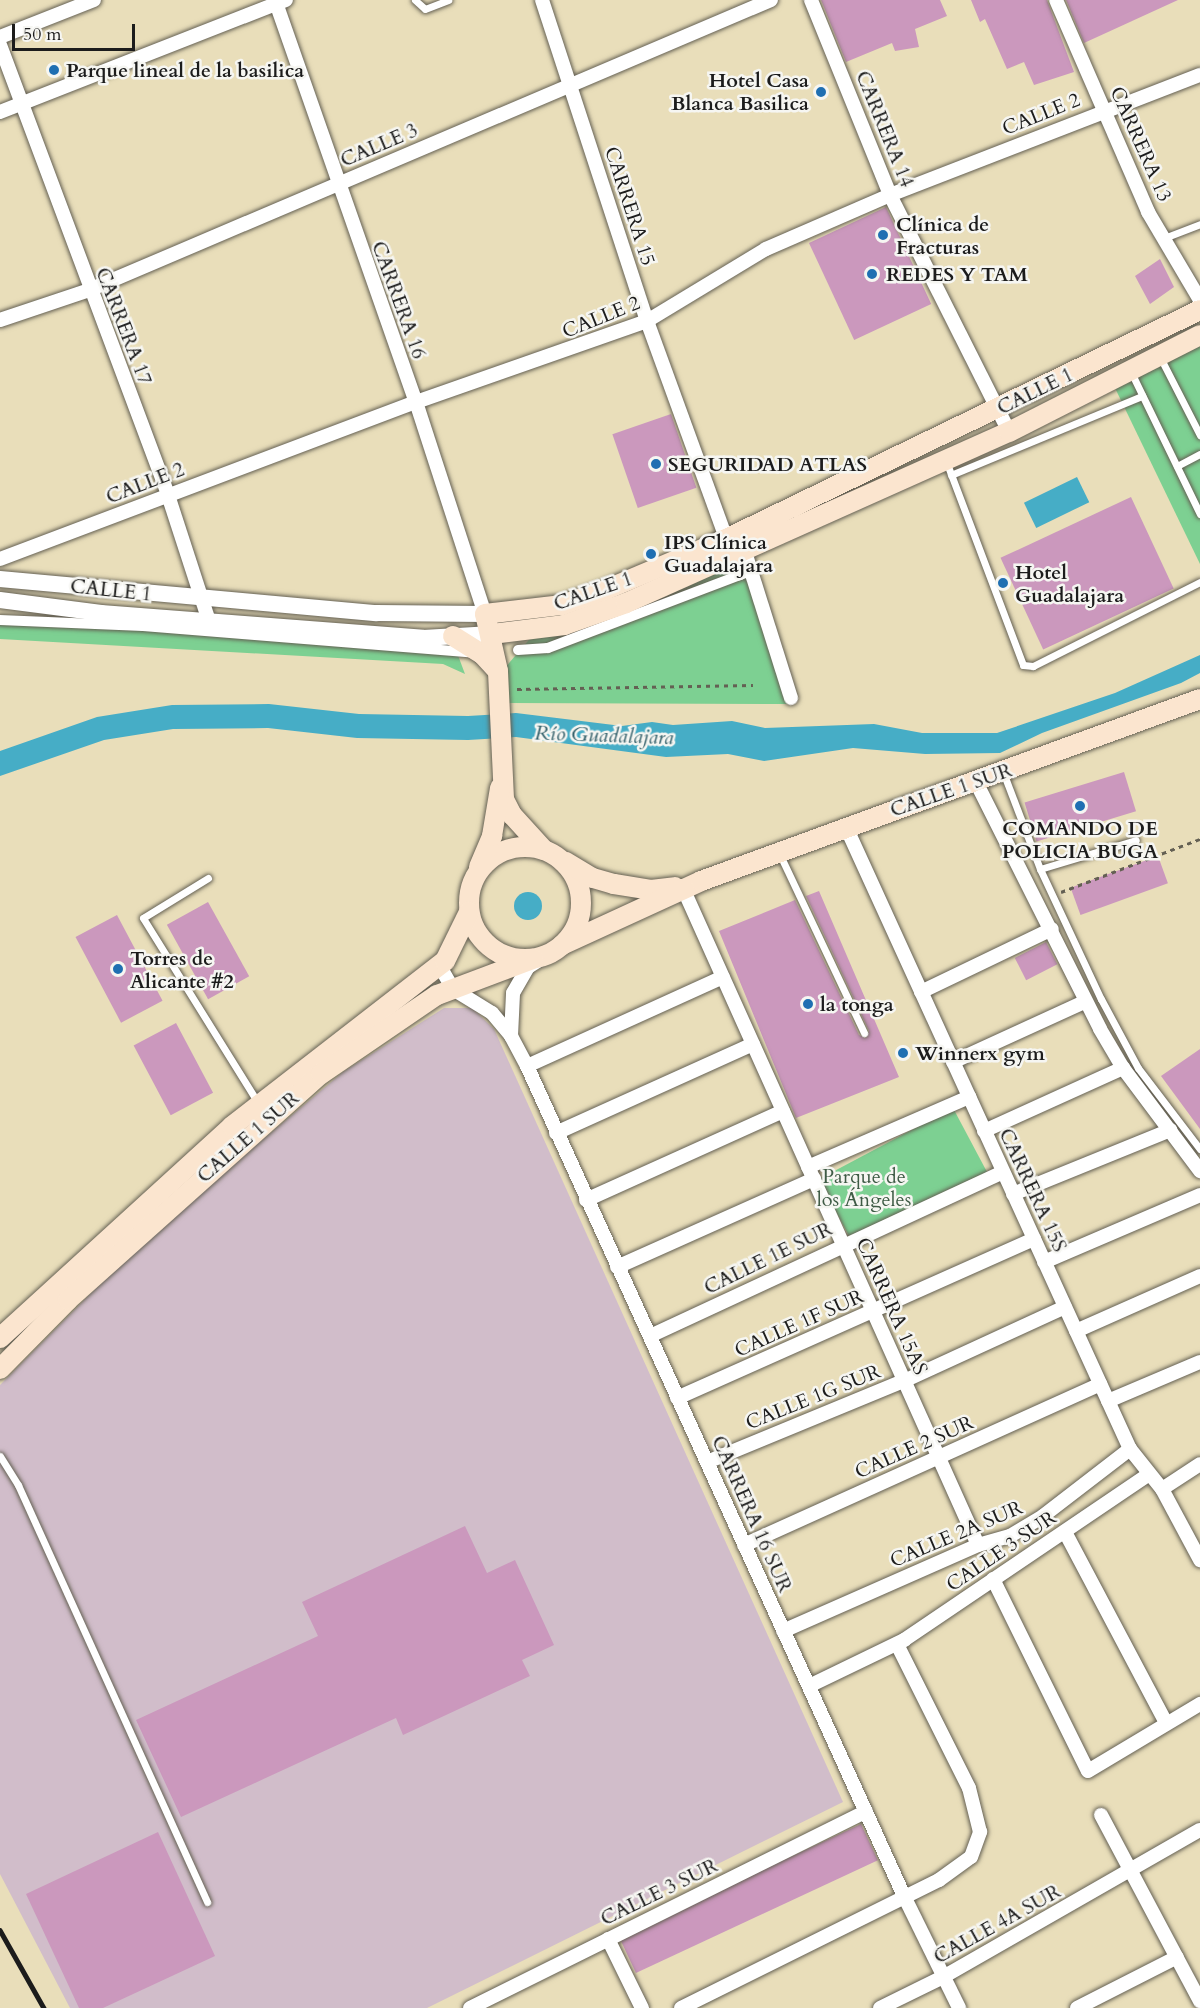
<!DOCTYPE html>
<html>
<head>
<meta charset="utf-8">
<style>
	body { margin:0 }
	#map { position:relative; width:1200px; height:2008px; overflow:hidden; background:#e9deba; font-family:Cardo,serif }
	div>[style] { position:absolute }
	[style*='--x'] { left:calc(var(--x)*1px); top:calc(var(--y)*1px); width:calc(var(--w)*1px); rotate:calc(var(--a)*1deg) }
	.industrial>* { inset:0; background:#d1bdca }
	.green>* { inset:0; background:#7dd092; transform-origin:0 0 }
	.water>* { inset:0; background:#46adc6; transform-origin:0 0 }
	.round { border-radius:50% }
	.building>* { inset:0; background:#cb98bd; transform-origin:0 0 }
	.path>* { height:3px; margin-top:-1.5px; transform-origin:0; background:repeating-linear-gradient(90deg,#646053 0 4.5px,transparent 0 9px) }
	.roads { filter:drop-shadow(0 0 2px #646053) drop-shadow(0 0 2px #646053) }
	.service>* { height:7px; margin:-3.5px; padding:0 3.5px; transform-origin:3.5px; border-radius:3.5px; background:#fff }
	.pedestrian>* { height:10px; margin:-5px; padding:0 5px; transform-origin:5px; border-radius:5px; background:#fff }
	.minor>* { height:14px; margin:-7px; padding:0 7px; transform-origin:7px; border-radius:7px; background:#fff }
	.tertiary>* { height:16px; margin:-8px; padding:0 8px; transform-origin:8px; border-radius:8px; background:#fff }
	.secondary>* { height:20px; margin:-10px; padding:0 10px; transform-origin:10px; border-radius:10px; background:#fbe5cf }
	.secondary>.ring { margin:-10px; padding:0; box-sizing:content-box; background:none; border:20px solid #fbe5cf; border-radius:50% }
	.rail>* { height:4.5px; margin:-2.25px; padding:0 2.25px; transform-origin:2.25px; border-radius:2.25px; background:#1c1c1c }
	.dots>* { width:16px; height:16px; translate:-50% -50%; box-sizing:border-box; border:3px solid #f6f6f2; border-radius:50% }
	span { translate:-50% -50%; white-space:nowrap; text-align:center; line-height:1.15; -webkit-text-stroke:5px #f6f6f2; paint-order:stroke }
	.poi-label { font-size:20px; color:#1c1c1c; font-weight:700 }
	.left { translate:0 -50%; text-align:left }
	.right { translate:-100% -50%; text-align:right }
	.street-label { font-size:20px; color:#1c1c1c }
	.park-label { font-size:20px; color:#3e5b45 }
	.water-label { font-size:21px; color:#2f5d68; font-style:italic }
	.scale { position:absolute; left:12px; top:24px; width:123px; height:27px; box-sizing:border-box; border:3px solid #1c1c1c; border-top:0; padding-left:8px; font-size:18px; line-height:21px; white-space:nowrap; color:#1c1c1c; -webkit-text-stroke:4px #f6f6f2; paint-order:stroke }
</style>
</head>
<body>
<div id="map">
	<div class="industrial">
		<i style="clip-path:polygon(444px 1008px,472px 1008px,494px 1029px,843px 1802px,427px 2008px,70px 2008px,0 1874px,0 1385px,113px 1271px,254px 1147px,343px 1072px)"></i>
	</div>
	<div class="green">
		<i style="clip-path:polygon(1200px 342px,1200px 564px,1115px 388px)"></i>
		<i style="clip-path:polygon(741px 553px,787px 704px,506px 703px,504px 669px,533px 635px)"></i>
		<i style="clip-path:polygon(0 615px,456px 650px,465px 674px,443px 664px,0 639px)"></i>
		<i style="left:953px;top:1108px;width:73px;height:152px;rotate:62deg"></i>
	</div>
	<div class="water">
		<i style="left:1077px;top:477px;width:28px;height:59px;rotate:64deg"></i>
		<i style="clip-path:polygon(1200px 655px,1200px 673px,1181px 683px,1042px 733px,1000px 753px,925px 754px,853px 748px,764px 761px,728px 754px,666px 757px,516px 737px,468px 740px,357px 738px,268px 728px,173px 729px,104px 740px,0 776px,0 751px,97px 717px,172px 705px,269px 704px,359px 714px,468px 716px,516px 713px,622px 726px,652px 722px,673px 725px,732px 721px,765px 728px,874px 724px,922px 733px,997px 733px,1115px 693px)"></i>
		<i class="round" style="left:514px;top:892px;width:28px;height:28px"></i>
	</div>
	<div class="building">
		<i style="clip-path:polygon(821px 0,940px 0,947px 16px,915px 29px,919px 47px,895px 51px,892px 43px,846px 62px)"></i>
		<i style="clip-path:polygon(971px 0,1047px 0,1074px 72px,1034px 85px,1024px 62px,1007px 69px,985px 19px,980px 22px)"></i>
		<i style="clip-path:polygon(1066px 0,1178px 0,1084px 43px)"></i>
		<i style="left:886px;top:207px;width:107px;height:85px;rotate:65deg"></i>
		<i style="clip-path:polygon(1160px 259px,1174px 287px,1150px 304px,1135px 276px)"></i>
		<i style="left:671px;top:414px;width:78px;height:62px;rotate:71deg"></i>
		<i style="left:1131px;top:497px;width:101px;height:144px;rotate:65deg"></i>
		<i style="left:1124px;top:772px;width:41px;height:104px;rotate:73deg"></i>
		<i style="left:1158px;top:856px;width:29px;height:93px;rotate:70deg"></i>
		<i style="clip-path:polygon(819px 891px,899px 1077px,796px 1118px,719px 931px,795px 900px,859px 1035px,866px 1038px,869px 1031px,806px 896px)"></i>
		<i style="left:208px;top:902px;width:85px;height:47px;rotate:61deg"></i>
		<i style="left:117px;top:915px;width:97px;height:47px;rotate:62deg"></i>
		<i style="left:1046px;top:942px;width:25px;height:35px;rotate:63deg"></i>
		<i style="left:176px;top:1023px;width:79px;height:48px;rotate:62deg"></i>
		<i style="clip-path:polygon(1200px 1049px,1200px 1129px,1161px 1076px)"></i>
		<i style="clip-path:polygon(465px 1526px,487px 1573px,515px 1560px,554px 1645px,522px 1660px,530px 1676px,403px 1735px,396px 1718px,181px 1817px,136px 1720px,318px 1636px,302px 1602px)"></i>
		<i style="left:861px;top:1824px;width:40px;height:267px;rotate:65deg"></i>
		<i style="clip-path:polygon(158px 1832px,215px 1956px,103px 2008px,79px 2008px,26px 1894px)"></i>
	</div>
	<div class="path">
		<i style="--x:517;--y:689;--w:236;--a:-1"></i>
		<i style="--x:1061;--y:892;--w:149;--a:-20.9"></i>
	</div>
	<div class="roads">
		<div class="service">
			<i style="--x:415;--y:0;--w:13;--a:42"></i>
			<i style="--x:425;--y:9;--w:25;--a:-21"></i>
			<i style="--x:1164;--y:238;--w:39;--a:-21"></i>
			<i style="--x:1160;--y:357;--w:88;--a:62.9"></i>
			<i style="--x:1131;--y:372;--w:158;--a:64.1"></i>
			<i style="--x:946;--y:461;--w:218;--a:69.3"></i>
			<i style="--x:1023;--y:665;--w:10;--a:6"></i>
			<i style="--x:1033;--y:666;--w:187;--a:-26.7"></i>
			<i style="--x:1177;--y:466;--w:26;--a:-28"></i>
			<i style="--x:951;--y:475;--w:207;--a:-22.5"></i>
			<i style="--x:1003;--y:772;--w:104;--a:69.1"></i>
			<i style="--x:1040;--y:869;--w:144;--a:64.9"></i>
			<i style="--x:1101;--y:999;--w:78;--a:61.8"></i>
			<i style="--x:1138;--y:1068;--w:102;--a:52.6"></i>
			<i style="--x:780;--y:855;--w:197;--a:64.7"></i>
			<i style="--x:1040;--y:869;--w:100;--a:-16.8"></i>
			<i style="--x:208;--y:878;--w:76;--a:148.4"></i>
			<i style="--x:143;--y:918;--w:218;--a:58.1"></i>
			<i style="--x:0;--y:1456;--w:34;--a:58"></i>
			<i style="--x:18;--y:1485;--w:458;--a:65.6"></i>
		</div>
		<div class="pedestrian">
			<i style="--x:0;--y:620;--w:143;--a:2.4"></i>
			<i style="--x:143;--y:626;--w:333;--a:4.6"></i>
			<i style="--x:518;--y:650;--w:30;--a:-4"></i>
			<i style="--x:548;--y:648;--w:217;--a:-20.8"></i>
		</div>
		<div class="minor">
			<i style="--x:275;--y:0;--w:426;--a:70.7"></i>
			<i style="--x:416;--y:402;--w:223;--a:72"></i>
			<i style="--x:542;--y:0;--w:338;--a:71.9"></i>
			<i style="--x:647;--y:321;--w:239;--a:70"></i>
			<i style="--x:811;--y:0;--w:210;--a:67.9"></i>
			<i style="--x:890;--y:195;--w:265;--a:63.3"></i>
			<i style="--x:1056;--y:0;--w:231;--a:66.5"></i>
			<i style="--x:1148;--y:212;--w:102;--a:59.4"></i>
			<i style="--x:0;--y:37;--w:101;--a:-21.5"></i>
			<i style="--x:0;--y:45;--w:480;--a:69.5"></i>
			<i style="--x:168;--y:495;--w:133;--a:72"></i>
			<i style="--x:0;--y:112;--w:307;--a:-21.4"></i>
			<i style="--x:0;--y:320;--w:94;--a:-18.6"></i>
			<i style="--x:89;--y:290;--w:741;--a:-23.04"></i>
			<i style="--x:745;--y:552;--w:153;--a:72.5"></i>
			<i style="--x:0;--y:559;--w:445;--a:-20.7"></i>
			<i style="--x:416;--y:402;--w:245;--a:-19.3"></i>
			<i style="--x:647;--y:321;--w:139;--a:-31.2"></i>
			<i style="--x:766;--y:249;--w:135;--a:-23.5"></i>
			<i style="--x:890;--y:195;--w:332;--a:-21.2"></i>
			<i style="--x:976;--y:782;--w:276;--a:63.3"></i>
			<i style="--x:1100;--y:1029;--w:45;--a:59.5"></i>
			<i style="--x:1123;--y:1068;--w:129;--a:53.2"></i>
			<i style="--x:846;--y:827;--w:684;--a:65.46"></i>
			<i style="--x:1130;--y:1449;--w:51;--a:51.3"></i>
			<i style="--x:1162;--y:1489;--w:81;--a:61.8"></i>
			<i style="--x:682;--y:886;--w:722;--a:65.81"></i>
			<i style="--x:445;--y:961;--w:9;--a:108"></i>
			<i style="--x:442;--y:970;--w:22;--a:60"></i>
			<i style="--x:453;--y:989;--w:46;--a:31.6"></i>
			<i style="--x:492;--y:1013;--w:30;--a:50"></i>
			<i style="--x:511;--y:1036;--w:34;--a:62"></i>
			<i style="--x:527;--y:1066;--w:912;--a:65.57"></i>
			<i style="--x:904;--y:1896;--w:125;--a:63.8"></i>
			<i style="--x:921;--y:992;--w:145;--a:-25.7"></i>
			<i style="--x:511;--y:1036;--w:43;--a:-87.3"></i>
			<i style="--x:513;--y:993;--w:30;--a:-60"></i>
			<i style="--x:528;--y:967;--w:25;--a:-32"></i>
			<i style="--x:953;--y:1062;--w:144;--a:-24.6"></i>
			<i style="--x:527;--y:1066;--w:215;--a:-24.4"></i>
			<i style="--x:984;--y:1131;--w:153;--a:-24.4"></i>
			<i style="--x:556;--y:1133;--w:216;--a:-24.3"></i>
			<i style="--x:808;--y:1167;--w:176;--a:-23.5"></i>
			<i style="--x:1013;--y:1194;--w:170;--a:-22.1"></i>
			<i style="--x:586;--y:1200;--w:216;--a:-24.3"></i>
			<i style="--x:1044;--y:1262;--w:170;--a:-23.2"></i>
			<i style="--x:617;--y:1267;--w:216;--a:-24.1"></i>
			<i style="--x:1076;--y:1331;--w:136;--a:-23.9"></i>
			<i style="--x:650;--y:1336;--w:389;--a:-24.9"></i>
			<i style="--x:677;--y:1398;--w:391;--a:-24"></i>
			<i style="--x:1108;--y:1401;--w:100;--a:-23"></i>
			<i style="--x:707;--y:1462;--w:213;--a:-22.4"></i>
			<i style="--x:904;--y:1381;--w:177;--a:-24.7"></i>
			<i style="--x:1162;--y:1489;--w:45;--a:-33.3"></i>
			<i style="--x:1065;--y:1532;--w:216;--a:62.1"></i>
			<i style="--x:744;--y:1545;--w:391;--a:-24.3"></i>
			<i style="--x:993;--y:1579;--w:214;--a:63.7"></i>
			<i style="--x:1088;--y:1771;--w:131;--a:-30.9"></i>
			<i style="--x:783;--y:1631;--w:213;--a:-23.8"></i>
			<i style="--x:978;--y:1545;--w:33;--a:-16"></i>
			<i style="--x:1010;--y:1536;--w:39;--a:-31"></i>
			<i style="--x:1043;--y:1516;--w:110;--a:-37.6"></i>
			<i style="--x:809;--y:1686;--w:106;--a:-25.8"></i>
			<i style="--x:904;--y:1640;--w:295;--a:-34.1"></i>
			<i style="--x:1101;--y:1815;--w:211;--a:62"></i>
			<i style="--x:608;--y:1939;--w:77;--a:63.8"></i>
			<i style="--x:470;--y:2008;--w:442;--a:-26.4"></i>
			<i style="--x:681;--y:2008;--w:288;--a:-26.4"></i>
			<i style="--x:939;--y:1880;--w:39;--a:-36"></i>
			<i style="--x:971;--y:1857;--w:27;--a:-70"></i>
			<i style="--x:980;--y:1832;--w:45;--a:-104"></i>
			<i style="--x:969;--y:1788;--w:161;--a:-116.6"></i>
			<i style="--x:880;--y:2008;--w:70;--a:-26.2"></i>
			<i style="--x:943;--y:1977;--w:296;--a:-29.8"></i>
			<i style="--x:1077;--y:2008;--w:112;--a:-27"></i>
		</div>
		<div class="tertiary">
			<i style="--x:0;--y:579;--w:378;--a:5.2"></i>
			<i style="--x:376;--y:613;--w:109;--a:0.5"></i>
			<i style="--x:0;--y:600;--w:102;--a:7.3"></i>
			<i style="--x:101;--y:613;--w:323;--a:4.4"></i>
			<i style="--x:423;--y:638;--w:69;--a:-3.3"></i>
		</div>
		<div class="secondary">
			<i style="--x:492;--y:634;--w:73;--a:-7.1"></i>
			<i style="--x:564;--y:625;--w:66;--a:-19.5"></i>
			<i style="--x:626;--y:603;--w:419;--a:-24.1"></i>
			<i style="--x:1009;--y:432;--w:214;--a:-26.9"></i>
			<i style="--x:453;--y:636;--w:34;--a:32"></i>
			<i style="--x:482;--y:654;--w:23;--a:47"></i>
			<i class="ring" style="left:469px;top:847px;width:92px;height:92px"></i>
			<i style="--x:544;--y:850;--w:47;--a:-132.4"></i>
			<i style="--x:512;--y:815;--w:18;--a:-117"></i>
			<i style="--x:504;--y:799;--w:128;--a:-92.7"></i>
			<i style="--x:498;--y:671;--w:58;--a:-102.8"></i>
			<i style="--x:485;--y:614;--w:78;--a:-6.7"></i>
			<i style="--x:562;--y:605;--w:43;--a:-18.9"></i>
			<i style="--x:603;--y:591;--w:134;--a:-22.9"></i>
			<i style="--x:726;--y:539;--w:526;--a:-25.79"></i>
			<i style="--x:566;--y:862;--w:31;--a:31"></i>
			<i style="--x:593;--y:878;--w:22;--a:16"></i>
			<i style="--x:614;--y:884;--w:37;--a:9"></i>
			<i style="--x:651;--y:890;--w:24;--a:-7"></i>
			<i style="--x:479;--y:867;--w:34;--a:-67"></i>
			<i style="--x:492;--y:836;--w:49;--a:-80.5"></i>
			<i style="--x:562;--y:945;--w:153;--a:-24.7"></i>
			<i style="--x:701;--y:881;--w:531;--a:-20.04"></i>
			<i style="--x:0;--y:1338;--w:314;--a:-42.4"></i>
			<i style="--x:232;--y:1126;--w:269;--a:-37.8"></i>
			<i style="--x:445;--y:961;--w:55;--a:-63.9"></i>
			<i style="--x:0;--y:1369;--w:97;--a:-45.4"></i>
			<i style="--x:68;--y:1300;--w:339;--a:-41.8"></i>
			<i style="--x:321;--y:1074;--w:140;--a:-34.3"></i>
			<i style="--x:437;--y:995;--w:103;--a:-20.6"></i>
		</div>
	</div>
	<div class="rail">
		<i style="--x:0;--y:1930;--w:90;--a:60.6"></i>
	</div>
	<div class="dots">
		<i style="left:54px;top:70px;background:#1f6fb2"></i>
		<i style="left:821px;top:92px;background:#1f6fb2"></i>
		<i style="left:883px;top:235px;background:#1f6fb2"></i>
		<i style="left:872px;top:274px;background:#1f6fb2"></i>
		<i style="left:656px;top:464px;background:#1f6fb2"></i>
		<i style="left:651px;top:554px;background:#1f6fb2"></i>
		<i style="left:1003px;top:583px;background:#1f6fb2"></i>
		<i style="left:1080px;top:806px;background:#1f6fb2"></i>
		<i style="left:118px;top:969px;background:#1f6fb2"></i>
		<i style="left:808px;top:1004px;background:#1f6fb2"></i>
		<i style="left:903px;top:1053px;background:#1f6fb2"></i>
	</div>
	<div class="poi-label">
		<span class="left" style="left:66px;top:70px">Parque lineal de la basilica</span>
		<span class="right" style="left:809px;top:92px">Hotel Casa<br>Blanca Basilica</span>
		<span class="left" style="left:896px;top:236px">Clínica de<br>Fracturas</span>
		<span class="left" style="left:886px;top:274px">REDES Y TAM</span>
		<span class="left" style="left:668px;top:464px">SEGURIDAD ATLAS</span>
		<span class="left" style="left:664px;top:554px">IPS Clínica<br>Guadalajara</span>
		<span class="left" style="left:1015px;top:584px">Hotel<br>Guadalajara</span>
		<span style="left:1080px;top:840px">COMANDO DE<br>POLICIA BUGA</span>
		<span class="left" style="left:130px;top:970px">Torres de<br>Alicante #2</span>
		<span class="left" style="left:820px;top:1004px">la tonga</span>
		<span class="left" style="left:915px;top:1053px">Winnerx gym</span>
	</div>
	<div class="street-label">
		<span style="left:1041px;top:114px;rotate:-22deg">CALLE 2</span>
		<span style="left:885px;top:129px;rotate:68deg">CARRERA 14</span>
		<span style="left:1141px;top:144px;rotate:66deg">CARRERA 13</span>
		<span style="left:379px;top:145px;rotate:-23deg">CALLE 3</span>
		<span style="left:630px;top:206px;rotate:72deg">CARRERA 15</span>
		<span style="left:399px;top:300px;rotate:70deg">CARRERA 16</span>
		<span style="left:601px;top:317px;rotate:-22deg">CALLE 2</span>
		<span style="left:124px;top:326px;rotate:69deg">CARRERA 17</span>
		<span style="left:1035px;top:391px;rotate:-26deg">CALLE 1</span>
		<span style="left:145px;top:483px;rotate:-21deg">CALLE 2</span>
		<span style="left:111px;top:590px;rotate:6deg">CALLE 1</span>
		<span style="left:593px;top:591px;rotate:-19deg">CALLE 1</span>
		<span style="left:951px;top:790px;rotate:-19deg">CALLE 1 SUR</span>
		<span style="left:248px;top:1137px;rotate:-41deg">CALLE 1 SUR</span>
		<span style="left:1033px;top:1190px;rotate:65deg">CARRERA 15S</span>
		<span style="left:768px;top:1258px;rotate:-26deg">CALLE 1E SUR</span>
		<span style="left:892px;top:1306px;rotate:66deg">CARRERA 15AS</span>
		<span style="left:799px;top:1323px;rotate:-24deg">CALLE 1F SUR</span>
		<span style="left:813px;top:1397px;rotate:-22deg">CALLE 1G SUR</span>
		<span style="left:914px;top:1447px;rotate:-24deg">CALLE 2 SUR</span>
		<span style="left:752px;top:1514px;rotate:66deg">CARRERA 16 SUR</span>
		<span style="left:956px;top:1534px;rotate:-23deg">CALLE 2A SUR</span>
		<span style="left:1001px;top:1551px;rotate:-34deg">CALLE 3 SUR</span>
		<span style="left:659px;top:1892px;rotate:-26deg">CALLE 3 SUR</span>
		<span style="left:997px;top:1924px;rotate:-29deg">CALLE 4A SUR</span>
	</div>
	<div class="park-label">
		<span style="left:864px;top:1188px">Parque de<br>los Ángeles</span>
	</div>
	<div class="water-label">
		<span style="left:604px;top:736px;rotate:2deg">Río Guadalajara</span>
	</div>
	<div class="scale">50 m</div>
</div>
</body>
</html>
